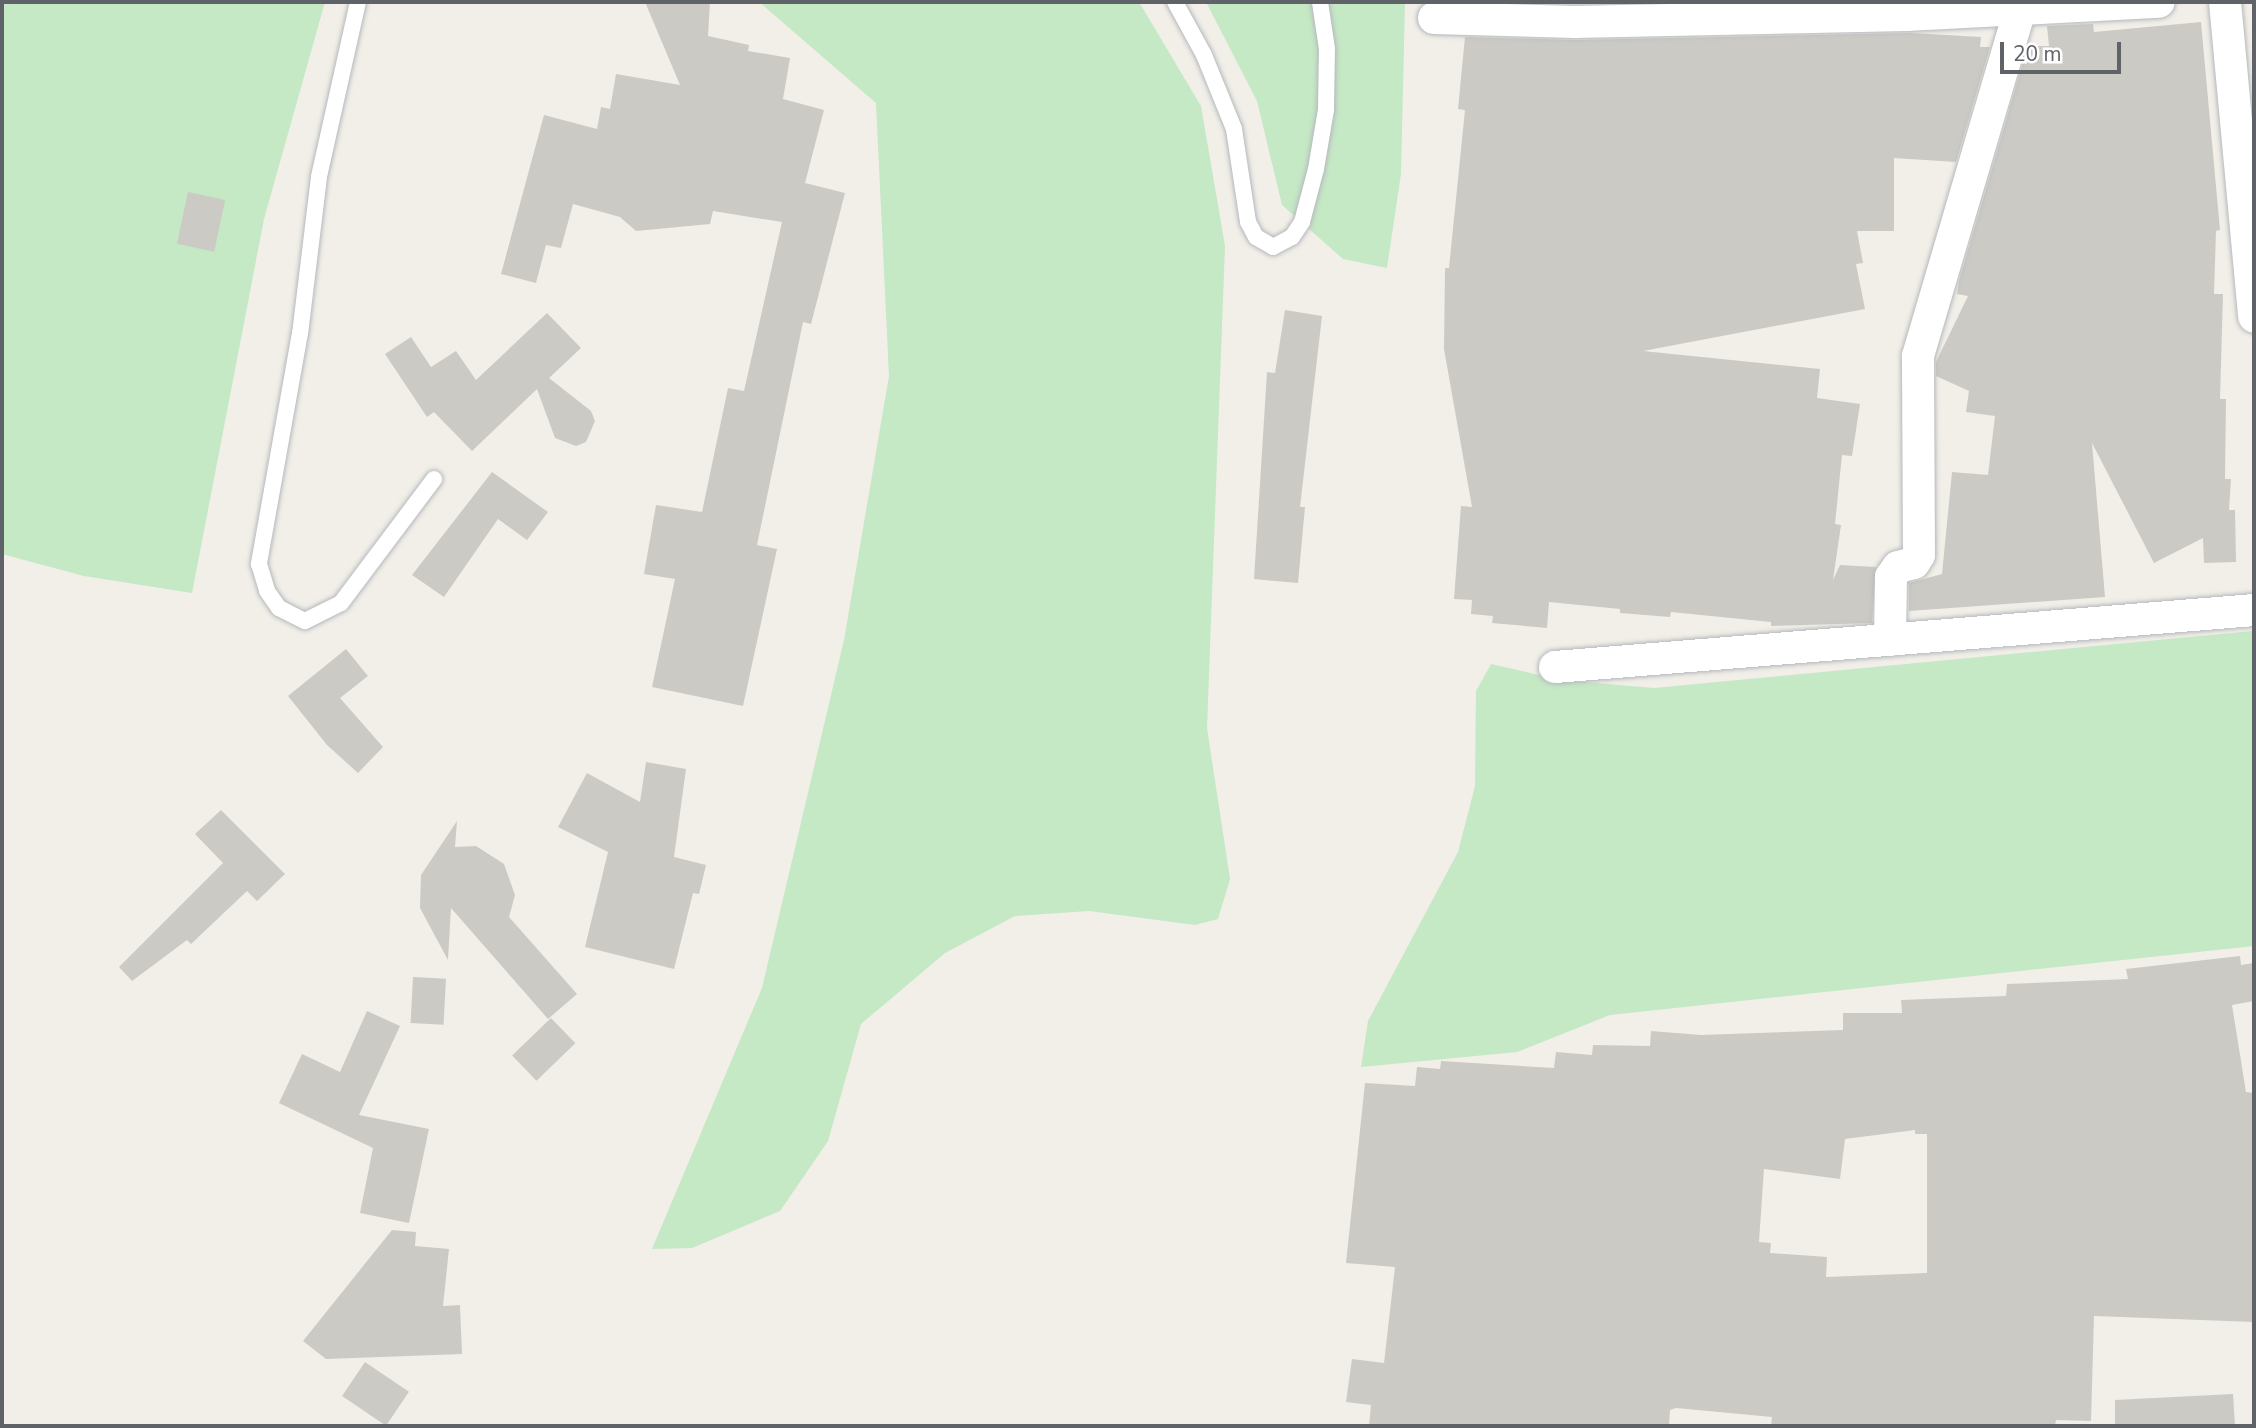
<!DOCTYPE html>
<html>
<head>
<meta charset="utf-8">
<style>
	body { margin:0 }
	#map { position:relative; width:2256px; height:1428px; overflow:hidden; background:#f1efe8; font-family:"Nunito Sans",sans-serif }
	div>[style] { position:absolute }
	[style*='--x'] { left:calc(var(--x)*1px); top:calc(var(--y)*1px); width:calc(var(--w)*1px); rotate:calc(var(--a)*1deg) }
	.green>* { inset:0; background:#c5e8c5 }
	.building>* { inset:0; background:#cccac5; transform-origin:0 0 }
	.roads { filter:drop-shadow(0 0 2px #b5b8bc) drop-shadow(0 0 2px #b5b8bc) }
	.service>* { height:16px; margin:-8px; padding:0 8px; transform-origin:8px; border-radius:8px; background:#fff }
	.minor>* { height:32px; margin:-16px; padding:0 16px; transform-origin:16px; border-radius:16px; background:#fff }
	span { translate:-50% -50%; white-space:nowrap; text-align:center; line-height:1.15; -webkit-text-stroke:5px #fff; paint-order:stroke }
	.frame { position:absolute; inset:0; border:4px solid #5f6368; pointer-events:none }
	.scale { position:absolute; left:2000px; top:42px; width:121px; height:32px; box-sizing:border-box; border:4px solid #5f6368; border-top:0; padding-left:9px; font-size:21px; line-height:24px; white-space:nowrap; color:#5f6368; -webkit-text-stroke:5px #fff; paint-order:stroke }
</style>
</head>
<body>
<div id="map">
	<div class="green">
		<i style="clip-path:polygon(2px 2px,325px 2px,264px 219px,192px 593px,84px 576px,2px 554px)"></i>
		<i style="clip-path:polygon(759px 2px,1139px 2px,1201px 106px,1225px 246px,1207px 728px,1230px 879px,1218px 919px,1195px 925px,1089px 911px,1015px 916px,945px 953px,861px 1024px,828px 1141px,780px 1211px,692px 1248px,652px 1249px,762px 988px,844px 640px,889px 376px,876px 103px)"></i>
		<i style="clip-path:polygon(1206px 2px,1405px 2px,1401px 174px,1387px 268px,1343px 259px,1282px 205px,1257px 101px)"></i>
		<i style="clip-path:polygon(2253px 631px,2254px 946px,1610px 1015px,1517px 1052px,1361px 1067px,1368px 1021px,1458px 852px,1475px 786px,1476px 691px,1491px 664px,1561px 680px,1654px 688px)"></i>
	</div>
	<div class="building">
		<i style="clip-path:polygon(645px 2px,710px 2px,708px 36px,749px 45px,748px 51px,790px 58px,783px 99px,824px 110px,805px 183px,845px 193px,811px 324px,803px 322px,757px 545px,777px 549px,743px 706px,652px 687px,675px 579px,644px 574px,656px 505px,702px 512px,728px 388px,744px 391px,782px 222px,713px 211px,710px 224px,636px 231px,620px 217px,573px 204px,561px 248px,546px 245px,536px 283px,501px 274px,544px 115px,597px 129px,601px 107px,610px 109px,616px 74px,680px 85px)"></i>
		<i style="clip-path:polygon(2201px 22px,2220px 230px,2216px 231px,2214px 294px,2223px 294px,2220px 399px,2226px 399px,2225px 479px,2231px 479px,2229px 510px,2235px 510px,2236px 562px,2204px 563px,2203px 538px,2154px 563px,2092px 443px,2105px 597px,1909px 611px,1909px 583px,1942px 574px,1952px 472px,1988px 475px,1995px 416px,1966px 412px,1969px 391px,1936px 376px,1936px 362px,1968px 296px,1957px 294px,1959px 281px,2028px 46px,2049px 46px,2047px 26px,2093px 24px,2094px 32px)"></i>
		<i style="clip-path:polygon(1911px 33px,1981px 37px,1980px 47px,1990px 47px,1956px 162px,1894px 158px,1894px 231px,1857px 231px,1863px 263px,1856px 264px,1865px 309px,1643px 351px,1820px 369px,1817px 398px,1860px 404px,1852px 456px,1842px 455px,1835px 524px,1841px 525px,1833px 580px,1840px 565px,1876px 567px,1872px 623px,1771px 626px,1771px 622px,1671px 612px,1670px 617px,1620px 613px,1620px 609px,1549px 602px,1547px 628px,1492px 623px,1493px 616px,1471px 614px,1472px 600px,1454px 599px,1461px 506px,1472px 507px,1444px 349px,1445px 268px,1449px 268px,1465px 110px,1458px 109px,1465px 37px,1575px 40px)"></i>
		<i style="left:188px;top:192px;width:38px;height:53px;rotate:12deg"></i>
		<i style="clip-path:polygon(1285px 310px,1322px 316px,1300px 507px,1305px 507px,1298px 583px,1254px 579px,1267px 372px,1275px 373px)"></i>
		<i style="clip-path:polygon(547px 313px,581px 348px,549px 378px,591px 411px,595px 421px,586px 442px,576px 446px,555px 438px,537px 389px,472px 451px,434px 412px,427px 417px,385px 354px,411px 337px,431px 367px,456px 351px,476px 380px)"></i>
		<i style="clip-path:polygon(492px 472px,548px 512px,527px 540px,498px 519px,444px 597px,412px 575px)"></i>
		<i style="clip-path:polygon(346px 649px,368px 676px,340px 698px,383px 747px,358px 773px,327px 745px,288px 696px)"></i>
		<i style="clip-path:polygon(646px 762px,686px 769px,674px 857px,706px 865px,699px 894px,693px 893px,674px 969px,585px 947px,608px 852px,558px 827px,587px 773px,640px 802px)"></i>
		<i style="clip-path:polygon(221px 810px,285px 874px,257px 901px,247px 891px,191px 944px,187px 940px,132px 981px,119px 967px,223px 863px,195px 834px)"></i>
		<i style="clip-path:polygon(457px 821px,455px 847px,476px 846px,504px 864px,515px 895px,509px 917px,577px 994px,548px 1019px,451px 908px,448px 960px,420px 908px,421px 875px)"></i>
		<i style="clip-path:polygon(evenodd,2240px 956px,2241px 965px,2254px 963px,2254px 1001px,2232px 1005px,2246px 1092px,2254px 1093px,2254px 1322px,2094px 1316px,2091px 1421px,2056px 1420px,2055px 1426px,1771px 1426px,1772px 1417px,1676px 1408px,1670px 1410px,1669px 1426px,1369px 1426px,1371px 1405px,1346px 1402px,1352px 1359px,1384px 1363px,1395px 1267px,1346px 1263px,1365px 1083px,1415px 1086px,1417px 1067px,1440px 1069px,1441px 1061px,1554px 1068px,1556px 1052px,1592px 1055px,1593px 1045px,1650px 1046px,1651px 1031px,1701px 1035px,1843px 1030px,1843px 1013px,1902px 1013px,1901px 1000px,2006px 996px,2007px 984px,2128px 979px,2126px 969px,2240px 956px,1915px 1130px,1915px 1134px,1927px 1134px,1927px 1273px,1826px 1277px,1827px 1257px,1770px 1253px,1771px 1243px,1759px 1242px,1764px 1169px,1840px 1179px,1845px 1139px,1915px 1130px)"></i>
		<i style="left:413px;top:977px;width:33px;height:46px;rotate:3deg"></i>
		<i style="clip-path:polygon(367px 1011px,400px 1026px,359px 1115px,429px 1129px,409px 1223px,360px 1213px,373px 1148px,279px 1103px,302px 1054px,340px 1072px)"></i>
		<i style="left:551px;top:1018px;width:35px;height:54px;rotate:46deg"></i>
		<i style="clip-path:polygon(392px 1230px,416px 1232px,415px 1246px,449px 1249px,443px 1306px,460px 1305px,462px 1354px,326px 1359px,303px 1341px)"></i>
		<i style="left:365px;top:1362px;width:53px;height:41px;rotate:34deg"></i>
		<i style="clip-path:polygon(2233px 1394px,2235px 1426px,2115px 1426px,2115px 1400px)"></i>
	</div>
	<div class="roads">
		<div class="service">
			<i style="--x:358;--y:2;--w:179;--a:102.6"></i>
			<i style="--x:319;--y:177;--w:157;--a:96.9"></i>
			<i style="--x:300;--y:333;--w:235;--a:100.1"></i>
			<i style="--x:259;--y:564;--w:28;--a:73"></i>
			<i style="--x:267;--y:591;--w:21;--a:55"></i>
			<i style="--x:279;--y:608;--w:29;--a:27"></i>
			<i style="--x:305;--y:621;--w:40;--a:-26.6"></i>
			<i style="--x:341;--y:603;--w:155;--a:-53.1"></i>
			<i style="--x:1175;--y:2;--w:60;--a:61.3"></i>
			<i style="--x:1204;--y:55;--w:80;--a:67.9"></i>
			<i style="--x:1234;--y:129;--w:94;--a:81.4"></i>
			<i style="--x:1248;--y:222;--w:17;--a:62"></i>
			<i style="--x:1256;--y:237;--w:20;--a:30"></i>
			<i style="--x:1273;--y:247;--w:21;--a:-28"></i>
			<i style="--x:1292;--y:237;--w:18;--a:-56"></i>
			<i style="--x:1302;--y:222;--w:55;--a:-75.2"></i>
			<i style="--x:1316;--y:169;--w:60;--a:-80.4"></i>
			<i style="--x:1326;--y:110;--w:61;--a:-89.1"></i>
			<i style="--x:1327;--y:49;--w:48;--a:-98.5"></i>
		</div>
		<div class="minor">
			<i style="--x:2225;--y:2;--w:316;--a:84.7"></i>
			<i style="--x:1434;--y:18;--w:141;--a:1.6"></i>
			<i style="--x:1575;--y:22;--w:332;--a:-1.2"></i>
			<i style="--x:1907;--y:15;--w:252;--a:-3"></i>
			<i style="--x:1890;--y:640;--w:63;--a:-89.1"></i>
			<i style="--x:1891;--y:577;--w:12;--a:-55"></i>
			<i style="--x:1898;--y:567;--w:16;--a:-14"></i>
			<i style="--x:1914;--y:563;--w:9;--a:-58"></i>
			<i style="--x:1919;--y:555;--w:199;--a:-90.3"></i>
			<i style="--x:1918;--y:356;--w:359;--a:-73.6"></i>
			<i style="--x:1555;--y:667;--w:701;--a:-4.66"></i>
		</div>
	</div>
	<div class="frame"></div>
	<div class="scale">20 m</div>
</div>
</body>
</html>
